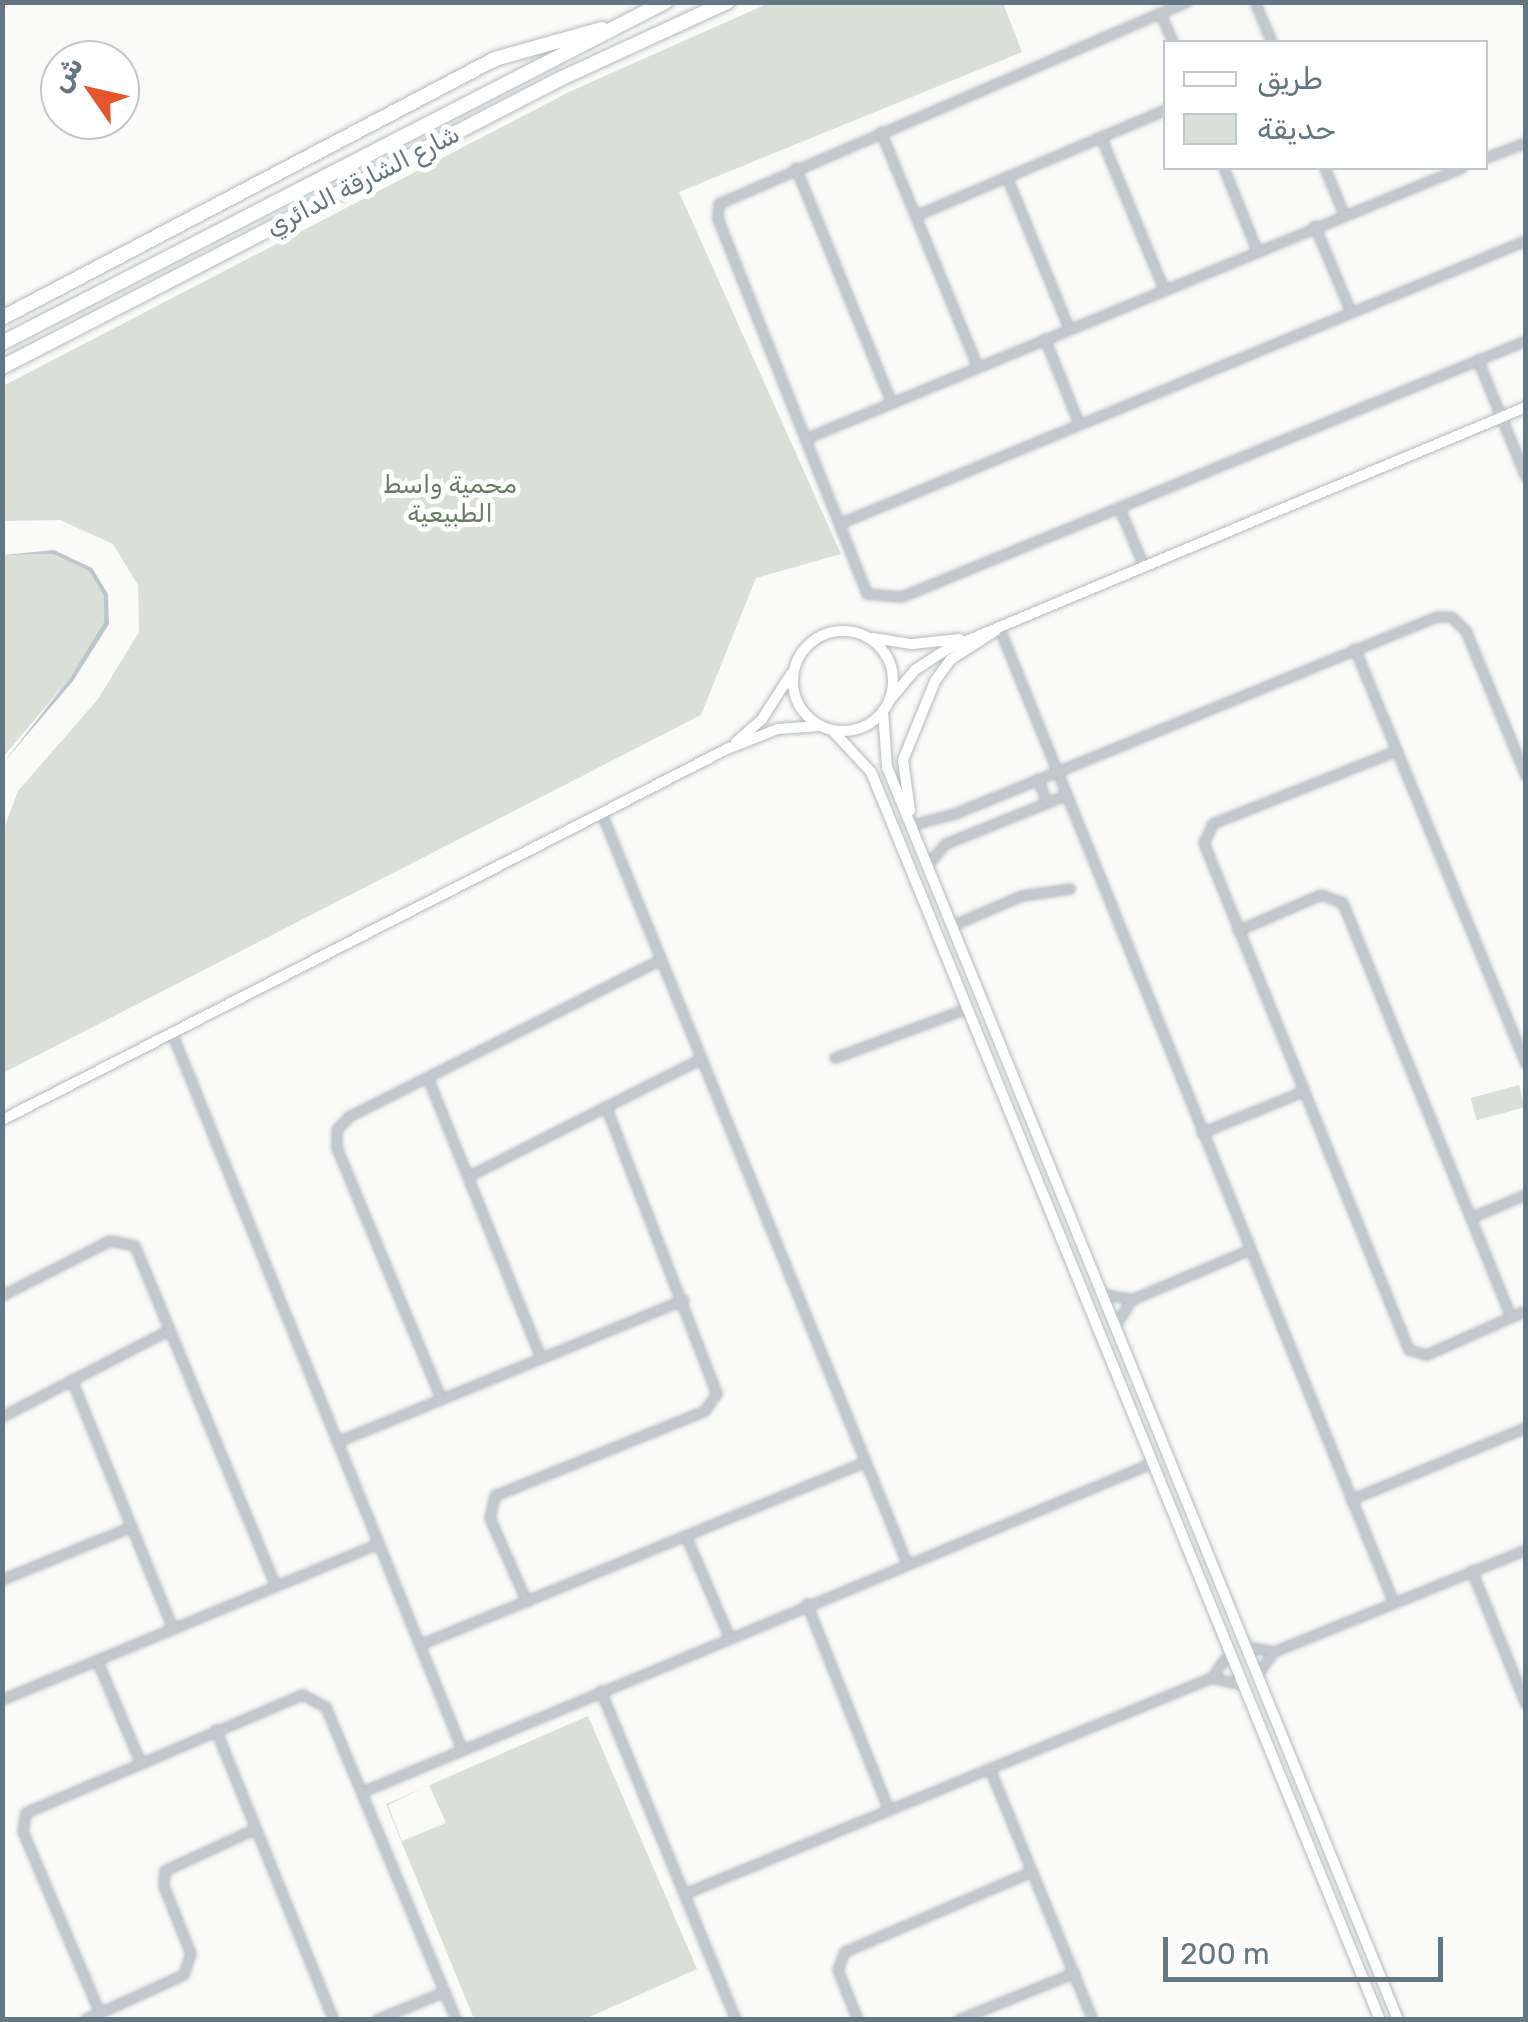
<!DOCTYPE html>
<html>
<head>
<meta charset="utf-8">
<style>
	body { margin:0 }
	#map { position:relative; width:1528px; height:2022px; overflow:hidden; background:#fafaf8; font-family:Rubik,Cairo,sans-serif }
	div>[style] { position:absolute }
	[style*='--x'] { left:calc(var(--x)*1px); top:calc(var(--y)*1px); width:calc(var(--w)*1px); rotate:calc(var(--a)*1deg) }
	.green>* { inset:0; background:#dadfd7; transform-origin:0 0 }
	.water>* { inset:0; background:#bbc7cb }
	.roads { filter:drop-shadow(0 0 2px #b3babf) drop-shadow(0 0 2px #b3babf) }
	.street>* { height:8px; margin:-4px; padding:0 4px; transform-origin:4px; border-radius:4px; background:#c3c8cc }
	.secondary>* { height:10px; margin:-5px; padding:0 5px; transform-origin:5px; border-radius:5px; background:#fff }
	.secondary>.ring { margin:-5px; padding:0; box-sizing:content-box; background:none; border:10px solid #fff; border-radius:50% }
	.highway>* { height:14px; margin:-7px; padding:0 7px; transform-origin:7px; border-radius:7px; background:#fff }
	span { translate:-50% -50%; white-space:nowrap; text-align:center; line-height:1.15; -webkit-text-stroke:10px #fff; paint-order:stroke }
	.street-label { font-size:25px; color:#657683 }
	.park-label { font-size:25px; color:#687a64 }
	.frame { position:absolute; inset:0; border:5px solid #657683; pointer-events:none }
	.legend { position:absolute; left:1163px; top:40px; width:325px; height:130px; box-sizing:border-box; background:#fff; border:2px solid #c1c8cd; margin:0; padding:12px 18px; list-style:none; font-size:30px; color:#657683 }
	.legend li { display:flex; align-items:center; gap:20px; height:50px }
	.legend b { width:50px; border:2px solid #c1c8cd }
	.north { position:absolute; left:40px; top:40px; width:100px; height:100px; box-sizing:border-box; background:#fff; border:2px solid #c1c8cd; border-radius:50%; rotate:304deg; font-size:28px; font-weight:700; line-height:40px; text-align:center; color:#657683 }
	.north::after { content:''; display:block; margin:auto; width:35px; height:45px; background:#e4572e; clip-path:polygon(50% 0,100% 100%,50% 72%,0 100%) }
	.scale { position:absolute; left:1163px; top:1937px; width:280px; height:45px; box-sizing:border-box; border:5px solid #657683; border-top:0; padding-left:12px; font-size:30px; line-height:35px; white-space:nowrap; color:#657683; -webkit-text-stroke:8px #fff; paint-order:stroke }
</style>
</head>
<body>
<div id="map">
	<div class="green">
		<i style="clip-path:polygon(769px 3px,1003px 3px,1022px 52px,679px 192px,841px 554px,756px 578px,701px 715px,3px 1073px,3px 831px,18px 791px,98px 699px,139px 632px,138px 585px,113px 544px,60px 520px,3px 521px,3px 386px,571px 91px)"></i>
		<i style="clip-path:polygon(53px 554px,89px 571px,104px 596px,104px 622px,70px 678px,3px 757px,3px 555px)"></i>
		<i style="left:1519px;top:1085px;width:23px;height:50px;rotate:75deg"></i>
		<i style="clip-path:polygon(evenodd,588px 1716px,697px 1969px,585px 2019px,474px 2019px,386px 1804px,588px 1716px,429px 1785px,446px 1823px,402px 1841px,388px 1805px,429px 1785px)"></i>
	</div>
	<div class="water">
		<i style="clip-path:polygon(54px 550px,92px 568px,108px 594px,109px 624px,73px 681px,3px 763px,70px 678px,104px 622px,104px 596px,89px 571px,53px 554px,3px 555px)"></i>
	</div>
	<div class="roads">
		<div class="street">
			<i style="--x:1187;--y:2;--w:510;--a:156.65"></i>
			<i style="--x:719;--y:204;--w:15;--a:94"></i>
			<i style="--x:718;--y:219;--w:404;--a:68.3"></i>
			<i style="--x:867;--y:594;--w:35;--a:5"></i>
			<i style="--x:902;--y:597;--w:674;--a:-22.31"></i>
			<i style="--x:1255;--y:2;--w:43;--a:67"></i>
			<i style="--x:1161;--y:14;--w:30;--a:67"></i>
			<i style="--x:881;--y:132;--w:254;--a:67.6"></i>
			<i style="--x:1101;--y:137;--w:165;--a:67.5"></i>
			<i style="--x:1486;--y:158;--w:43;--a:-20.6"></i>
			<i style="--x:796;--y:168;--w:254;--a:67.8"></i>
			<i style="--x:1224;--y:168;--w:88;--a:68.1"></i>
			<i style="--x:1325;--y:168;--w:50;--a:67.6"></i>
			<i style="--x:1007;--y:177;--w:163;--a:67.7"></i>
			<i style="--x:916;--y:216;--w:272;--a:-23"></i>
			<i style="--x:1315;--y:226;--w:93;--a:67.3"></i>
			<i style="--x:1045;--y:339;--w:91;--a:68"></i>
			<i style="--x:1478;--y:360;--w:126;--a:67.7"></i>
			<i style="--x:808;--y:438;--w:708;--a:-22.43"></i>
			<i style="--x:1120;--y:509;--w:62;--a:67.2"></i>
			<i style="--x:842;--y:523;--w:740;--a:-22.41"></i>
			<i style="--x:999;--y:627;--w:1053;--a:67.97"></i>
			<i style="--x:1355;--y:649;--w:449;--a:67.6"></i>
			<i style="--x:1397;--y:751;--w:198;--a:158.4"></i>
			<i style="--x:1213;--y:824;--w:21;--a:115"></i>
			<i style="--x:1204;--y:843;--w:547;--a:67.98"></i>
			<i style="--x:1409;--y:1350;--w:19;--a:16"></i>
			<i style="--x:1427;--y:1355;--w:108;--a:-24"></i>
			<i style="--x:1038;--y:779;--w:26;--a:69"></i>
			<i style="--x:602;--y:814;--w:809;--a:67.84"></i>
			<i style="--x:913;--y:825;--w:43;--a:-14.7"></i>
			<i style="--x:955;--y:814;--w:521;--a:-22.23"></i>
			<i style="--x:1437;--y:617;--w:14;--a:0"></i>
			<i style="--x:1451;--y:617;--w:21;--a:43"></i>
			<i style="--x:1466;--y:631;--w:157;--a:67.5"></i>
			<i style="--x:929;--y:864;--w:26;--a:-50"></i>
			<i style="--x:946;--y:844;--w:131;--a:-22"></i>
			<i style="--x:952;--y:926;--w:76;--a:-23.2"></i>
			<i style="--x:1022;--y:896;--w:49;--a:-8.1"></i>
			<i style="--x:1238;--y:931;--w:90;--a:-23.4"></i>
			<i style="--x:1321;--y:895;--w:23;--a:20"></i>
			<i style="--x:1343;--y:903;--w:447;--a:67.9"></i>
			<i style="--x:172;--y:1033;--w:772;--a:67.95"></i>
			<i style="--x:835;--y:1058;--w:141;--a:-20.4"></i>
			<i style="--x:428;--y:1078;--w:301;--a:68"></i>
			<i style="--x:1202;--y:1133;--w:109;--a:-22.1"></i>
			<i style="--x:468;--y:1177;--w:262;--a:-26.8"></i>
			<i style="--x:1471;--y:1218;--w:60;--a:-22.7"></i>
			<i style="--x:1102;--y:1294;--w:31;--a:11"></i>
			<i style="--x:2;--y:1296;--w:121;--a:-27"></i>
			<i style="--x:110;--y:1241;--w:25;--a:11"></i>
			<i style="--x:135;--y:1246;--w:368;--a:67.5"></i>
			<i style="--x:1115;--y:1327;--w:32;--a:-58"></i>
			<i style="--x:1132;--y:1300;--w:126;--a:-22.9"></i>
			<i style="--x:72;--y:1380;--w:269;--a:67.9"></i>
			<i style="--x:441;--y:1398;--w:271;--a:-112.6"></i>
			<i style="--x:337;--y:1148;--w:18;--a:-90"></i>
			<i style="--x:337;--y:1130;--w:18;--a:-47"></i>
			<i style="--x:349;--y:1117;--w:349;--a:-26.7"></i>
			<i style="--x:2;--y:1417;--w:189;--a:-27.4"></i>
			<i style="--x:338;--y:1442;--w:374;--a:-22.3"></i>
			<i style="--x:1351;--y:1500;--w:189;--a:-22.4"></i>
			<i style="--x:686;--y:1536;--w:109;--a:66.7"></i>
			<i style="--x:1472;--y:1571;--w:144;--a:67.9"></i>
			<i style="--x:2;--y:1580;--w:140;--a:-22.2"></i>
			<i style="--x:527;--y:1602;--w:92;--a:-113.8"></i>
			<i style="--x:490;--y:1518;--w:23;--a:-77"></i>
			<i style="--x:495;--y:1496;--w:227;--a:-22"></i>
			<i style="--x:705;--y:1411;--w:21;--a:-55"></i>
			<i style="--x:717;--y:1394;--w:308;--a:-111.1"></i>
			<i style="--x:807;--y:1604;--w:222;--a:68.3"></i>
			<i style="--x:420;--y:1645;--w:482;--a:-22.3"></i>
			<i style="--x:1246;--y:1647;--w:28;--a:10"></i>
			<i style="--x:1274;--y:1652;--w:272;--a:-22"></i>
			<i style="--x:97;--y:1660;--w:110;--a:66.9"></i>
			<i style="--x:1257;--y:1676;--w:29;--a:-55"></i>
			<i style="--x:1212;--y:1678;--w:31;--a:13"></i>
			<i style="--x:601;--y:1691;--w:356;--a:67.7"></i>
			<i style="--x:2;--y:1700;--w:408;--a:-22.5"></i>
			<i style="--x:216;--y:1730;--w:313;--a:67.9"></i>
			<i style="--x:990;--y:1769;--w:271;--a:67.7"></i>
			<i style="--x:363;--y:1792;--w:854;--a:-22.6"></i>
			<i style="--x:685;--y:1894;--w:570;--a:-22.29"></i>
			<i style="--x:1212;--y:1678;--w:29;--a:-55"></i>
			<i style="--x:100;--y:2013;--w:197;--a:-113"></i>
			<i style="--x:23;--y:1832;--w:19;--a:-81"></i>
			<i style="--x:26;--y:1813;--w:301;--a:-23.1"></i>
			<i style="--x:303;--y:1695;--w:26;--a:28"></i>
			<i style="--x:326;--y:1707;--w:339;--a:67.4"></i>
			<i style="--x:85;--y:2020;--w:109;--a:-24.4"></i>
			<i style="--x:184;--y:1975;--w:22;--a:-72"></i>
			<i style="--x:191;--y:1954;--w:73;--a:-111.7"></i>
			<i style="--x:164;--y:1886;--w:15;--a:-86"></i>
			<i style="--x:165;--y:1871;--w:100;--a:-24.8"></i>
			<i style="--x:377;--y:2020;--w:74;--a:-22.4"></i>
			<i style="--x:858;--y:2020;--w:54;--a:-111.8"></i>
			<i style="--x:838;--y:1970;--w:19;--a:-69"></i>
			<i style="--x:845;--y:1952;--w:203;--a:-23.2"></i>
			<i style="--x:959;--y:2020;--w:125;--a:-22.1"></i>
		</div>
		<div class="secondary">
			<i class="ring" style="left:793px;top:631px;width:90px;height:90px"></i>
			<i style="--x:873;--y:638;--w:39;--a:9"></i>
			<i style="--x:912;--y:644;--w:48;--a:-5.9"></i>
			<i style="--x:889;--y:701;--w:40;--a:-50"></i>
			<i style="--x:915;--y:670;--w:38;--a:-33"></i>
			<i style="--x:947;--y:649;--w:628;--a:-22.68"></i>
			<i style="--x:883;--y:711;--w:56;--a:85.9"></i>
			<i style="--x:887;--y:767;--w:1353;--a:67.81"></i>
			<i style="--x:833;--y:731;--w:56;--a:47.2"></i>
			<i style="--x:871;--y:772;--w:1348;--a:67.81"></i>
			<i style="--x:736;--y:742;--w:35;--a:-41"></i>
			<i style="--x:762;--y:719;--w:54;--a:-57.2"></i>
			<i style="--x:910;--y:811;--w:51;--a:-97.8"></i>
			<i style="--x:903;--y:760;--w:85;--a:-67.9"></i>
			<i style="--x:935;--y:681;--w:26;--a:-54"></i>
			<i style="--x:950;--y:660;--w:54;--a:-32.8"></i>
			<i style="--x:2;--y:1120;--w:814;--a:-27.1"></i>
			<i style="--x:727;--y:749;--w:55;--a:-21.4"></i>
			<i style="--x:778;--y:729;--w:42;--a:-4.1"></i>
		</div>
		<div class="highway">
			<i style="--x:2;--y:318;--w:557;--a:-27.72"></i>
			<i style="--x:495;--y:59;--w:111;--a:-15.7"></i>
			<i style="--x:2;--y:343;--w:746;--a:-27.22"></i>
			<i style="--x:2;--y:367;--w:630;--a:-27.3"></i>
			<i style="--x:562;--y:78;--w:182;--a:-24.7"></i>
		</div>
	</div>
	<div class="street-label">
		<span style="left:363px;top:181px;rotate:-27deg">شارع الشارقة الدائري</span>
	</div>
	<div class="park-label">
		<span style="left:450px;top:500px">محمية واسط<br>الطبيعية</span>
	</div>
	<div class="frame"></div>
	<ul class="legend">
	<li><b style="height:12px;background:#fff"></b>طريق</li>
	<li><b style="height:28px;background:#dadfd7"></b>حديقة</li>
	</ul>
	<div class="north">ش</div>
	<div class="scale">200 m</div>
</div>
</body>
</html>
